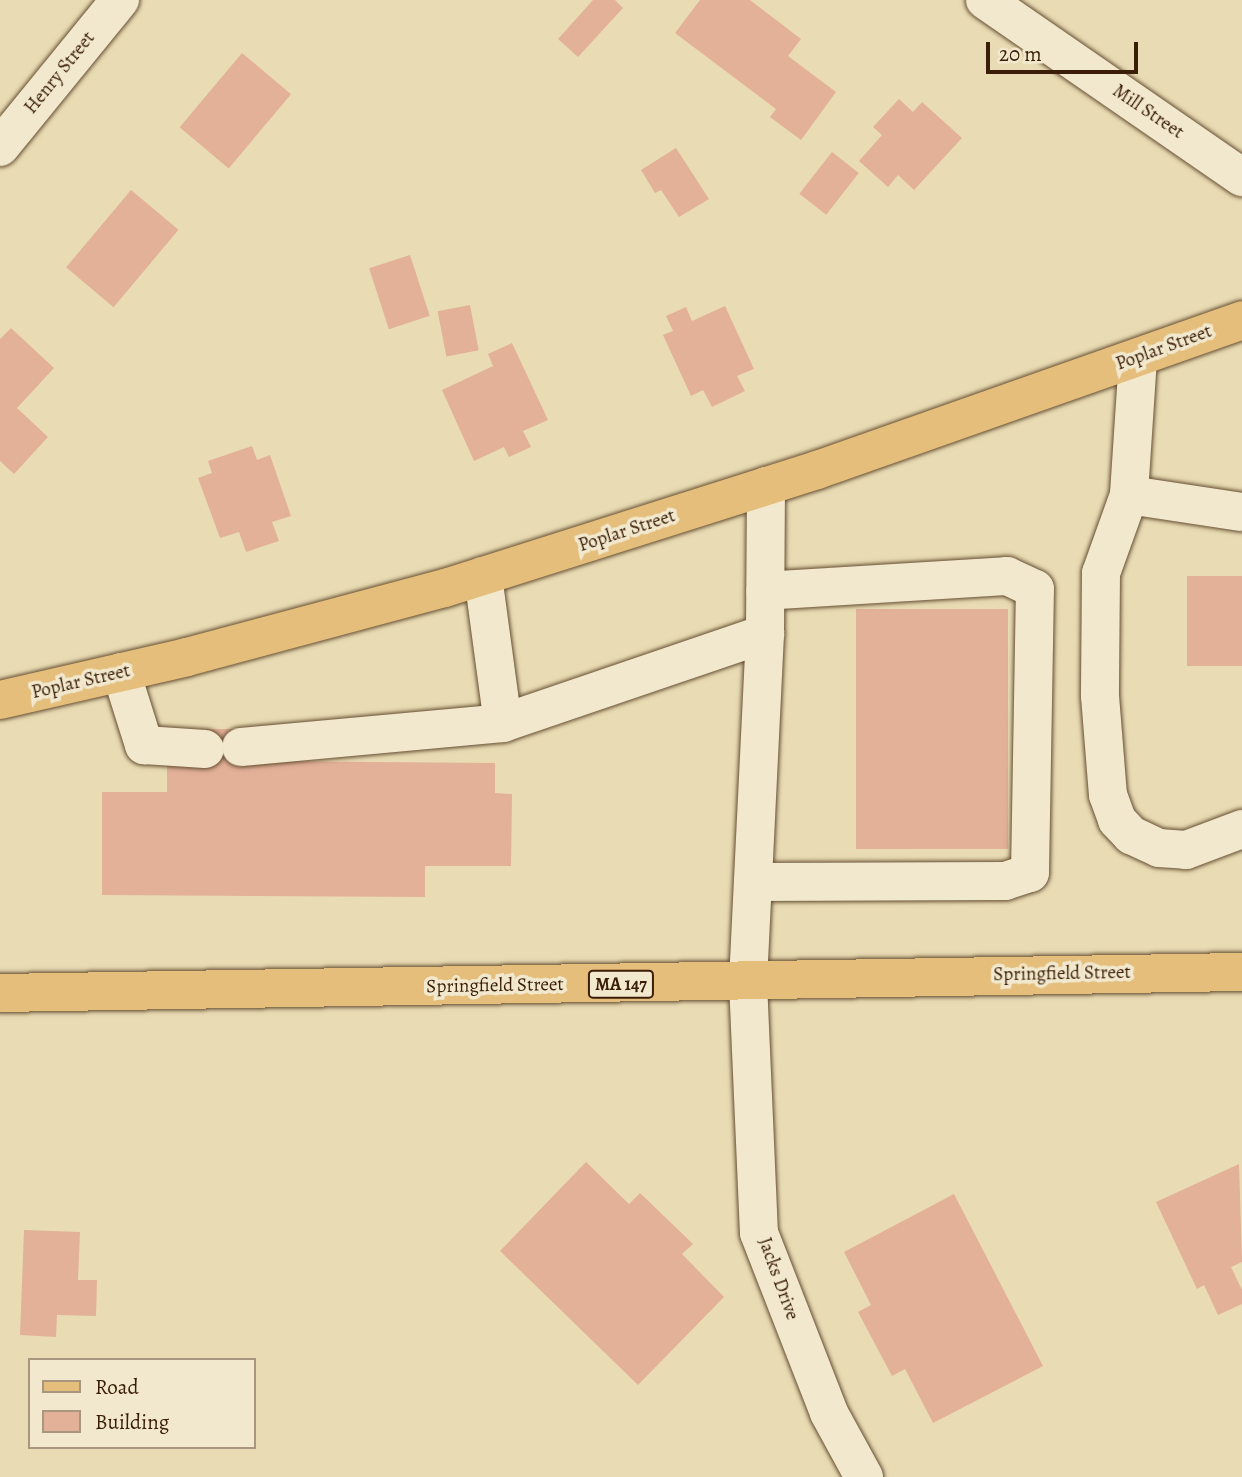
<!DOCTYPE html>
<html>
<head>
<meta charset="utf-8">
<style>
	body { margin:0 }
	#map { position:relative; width:1242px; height:1477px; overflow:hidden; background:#e9dcb4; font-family:Alegreya,serif }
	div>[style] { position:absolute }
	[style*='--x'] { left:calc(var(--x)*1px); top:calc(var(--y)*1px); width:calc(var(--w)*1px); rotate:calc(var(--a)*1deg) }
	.building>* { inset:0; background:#e3b098; transform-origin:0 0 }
	.roads { filter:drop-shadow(0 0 2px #664e32) drop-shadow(0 0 2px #664e32) }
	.minor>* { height:38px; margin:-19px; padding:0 19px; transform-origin:19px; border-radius:19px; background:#f1e8ce }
	.major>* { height:38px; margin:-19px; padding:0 19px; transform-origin:19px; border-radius:19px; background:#e4be7a }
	span { translate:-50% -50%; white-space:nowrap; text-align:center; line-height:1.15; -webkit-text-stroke:7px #f1e8ce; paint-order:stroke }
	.shield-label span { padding:2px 5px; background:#f1e8ce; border:2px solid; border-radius:5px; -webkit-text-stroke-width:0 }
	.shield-label { font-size:18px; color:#3b1e07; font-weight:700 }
	.street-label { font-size:19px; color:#3b1e07 }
	.legend { position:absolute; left:28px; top:1358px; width:228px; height:91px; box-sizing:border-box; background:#f1e8ce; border:2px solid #a8977e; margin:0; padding:9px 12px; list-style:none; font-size:21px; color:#3b1e07 }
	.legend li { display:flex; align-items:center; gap:14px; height:35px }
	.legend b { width:35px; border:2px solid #a8977e }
	.scale { position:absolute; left:986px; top:42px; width:152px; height:32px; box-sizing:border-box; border:4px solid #3b1e07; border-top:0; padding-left:9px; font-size:21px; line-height:24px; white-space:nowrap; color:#3b1e07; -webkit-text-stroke:5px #f1e8ce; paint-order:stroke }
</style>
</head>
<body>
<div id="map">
	<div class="building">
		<i style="clip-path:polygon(593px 0,615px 0,623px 8px,578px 57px,558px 39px)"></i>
		<i style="clip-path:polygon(700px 0,750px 0,801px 39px,788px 56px,836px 92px,801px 140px,770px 117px,776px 109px,675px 33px)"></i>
		<i style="left:242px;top:53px;width:64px;height:97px;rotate:40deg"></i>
		<i style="clip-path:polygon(899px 99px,913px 112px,922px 102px,962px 138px,914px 190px,898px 175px,888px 187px,859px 161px,882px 135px,873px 127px)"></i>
		<i style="clip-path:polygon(676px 148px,709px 199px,679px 217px,661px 190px,655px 193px,641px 170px)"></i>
		<i style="left:832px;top:152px;width:34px;height:53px;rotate:38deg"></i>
		<i style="left:131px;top:190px;width:62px;height:101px;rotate:40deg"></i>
		<i style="left:410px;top:255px;width:64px;height:43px;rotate:72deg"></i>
		<i style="left:470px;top:305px;width:46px;height:33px;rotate:79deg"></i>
		<i style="clip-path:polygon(725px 306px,754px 369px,737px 376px,745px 391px,712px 407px,703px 390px,691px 396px,663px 335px,673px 331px,666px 316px,686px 307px,692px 321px)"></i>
		<i style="clip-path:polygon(11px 328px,54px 368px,17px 408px,48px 437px,14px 474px,0 461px,0 339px)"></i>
		<i style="clip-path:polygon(512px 343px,548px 420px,523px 431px,531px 447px,509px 457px,504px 447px,474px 461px,442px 390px,493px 366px,488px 354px)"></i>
		<i style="clip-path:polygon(252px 446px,257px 460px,270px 455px,291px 516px,272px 522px,279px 541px,246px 552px,239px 532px,220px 538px,198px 478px,212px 473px,208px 461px)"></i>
		<i style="left:1242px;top:576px;width:90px;height:55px;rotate:90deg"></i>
		<i style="left:1008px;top:609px;width:240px;height:152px;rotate:90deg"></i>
		<i style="clip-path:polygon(206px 729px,241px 729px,241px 761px,495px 763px,495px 793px,512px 794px,511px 866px,425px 866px,425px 897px,102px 895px,102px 792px,167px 792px,167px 759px,205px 760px)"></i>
		<i style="clip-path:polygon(586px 1162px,629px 1204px,640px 1193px,693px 1244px,682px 1254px,724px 1297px,638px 1385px,500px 1251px)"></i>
		<i style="clip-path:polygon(1239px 1164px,1242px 1262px,1231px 1267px,1242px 1290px,1242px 1304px,1218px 1315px,1204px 1285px,1197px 1289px,1156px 1202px)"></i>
		<i style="clip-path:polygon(954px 1194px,1043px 1366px,933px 1423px,905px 1369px,892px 1376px,858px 1312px,871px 1305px,844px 1252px)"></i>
		<i style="clip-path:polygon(24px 1230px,80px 1232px,78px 1280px,97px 1280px,96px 1316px,57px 1315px,56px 1337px,20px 1335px)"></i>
	</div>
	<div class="roads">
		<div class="minor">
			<i style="--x:985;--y:0;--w:312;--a:34.6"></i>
			<i style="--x:0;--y:147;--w:190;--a:-50.8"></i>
			<i style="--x:1138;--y:358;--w:137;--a:93.8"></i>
			<i style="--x:1129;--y:495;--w:83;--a:109.7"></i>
			<i style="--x:1101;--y:573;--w:123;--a:90.5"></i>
			<i style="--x:1100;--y:696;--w:99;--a:85.4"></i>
			<i style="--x:1108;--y:795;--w:27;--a:70"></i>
			<i style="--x:1117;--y:820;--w:21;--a:47"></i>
			<i style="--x:1131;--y:835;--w:31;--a:25"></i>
			<i style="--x:1159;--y:848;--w:27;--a:4"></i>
			<i style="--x:1186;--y:850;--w:60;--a:-20.6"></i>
			<i style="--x:766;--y:486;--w:148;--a:90.4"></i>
			<i style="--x:765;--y:634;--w:348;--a:92.8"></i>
			<i style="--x:748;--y:982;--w:251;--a:87.5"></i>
			<i style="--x:759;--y:1233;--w:193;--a:68.7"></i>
			<i style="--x:829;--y:1413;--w:73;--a:61.3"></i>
			<i style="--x:1129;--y:495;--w:114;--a:8.6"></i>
			<i style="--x:483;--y:576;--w:148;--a:82.3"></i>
			<i style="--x:121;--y:672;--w:77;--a:72.5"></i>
			<i style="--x:144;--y:745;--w:61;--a:3.8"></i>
			<i style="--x:241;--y:747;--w:263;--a:-5.2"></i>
			<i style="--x:503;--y:723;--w:277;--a:-18.8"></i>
			<i style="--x:753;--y:882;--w:252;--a:-0.2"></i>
			<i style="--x:1005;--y:881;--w:26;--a:-18"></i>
			<i style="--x:1030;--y:873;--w:284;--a:-89"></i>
			<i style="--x:1035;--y:589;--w:31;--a:-155"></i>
			<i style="--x:1007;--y:576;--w:242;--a:176.5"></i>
		</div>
		<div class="major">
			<i style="--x:0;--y:700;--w:192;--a:-12.9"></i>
			<i style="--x:187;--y:657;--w:267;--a:-15"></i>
			<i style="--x:445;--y:588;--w:390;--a:-17.6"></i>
			<i style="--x:817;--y:470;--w:451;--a:-19.4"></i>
			<i style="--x:0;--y:993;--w:1242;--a:-0.97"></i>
		</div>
	</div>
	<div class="shield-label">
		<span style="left:621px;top:984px">MA 147</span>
	</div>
	<div class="street-label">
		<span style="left:60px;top:73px;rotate:-51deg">Henry Street</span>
		<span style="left:1148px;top:112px;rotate:34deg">Mill Street</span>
		<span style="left:1164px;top:348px;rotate:-20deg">Poplar Street</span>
		<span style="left:627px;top:531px;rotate:-18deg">Poplar Street</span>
		<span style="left:81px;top:682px;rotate:-13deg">Poplar Street</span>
		<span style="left:1062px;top:974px;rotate:-1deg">Springfield Street</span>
		<span style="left:495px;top:986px;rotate:-1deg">Springfield Street</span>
		<span style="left:778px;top:1279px;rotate:70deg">Jacks Drive</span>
	</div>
	<ul class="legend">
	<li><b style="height:9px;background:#e4be7a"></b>Road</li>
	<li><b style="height:19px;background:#e3b098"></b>Building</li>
	</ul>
	<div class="scale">20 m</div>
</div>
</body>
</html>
